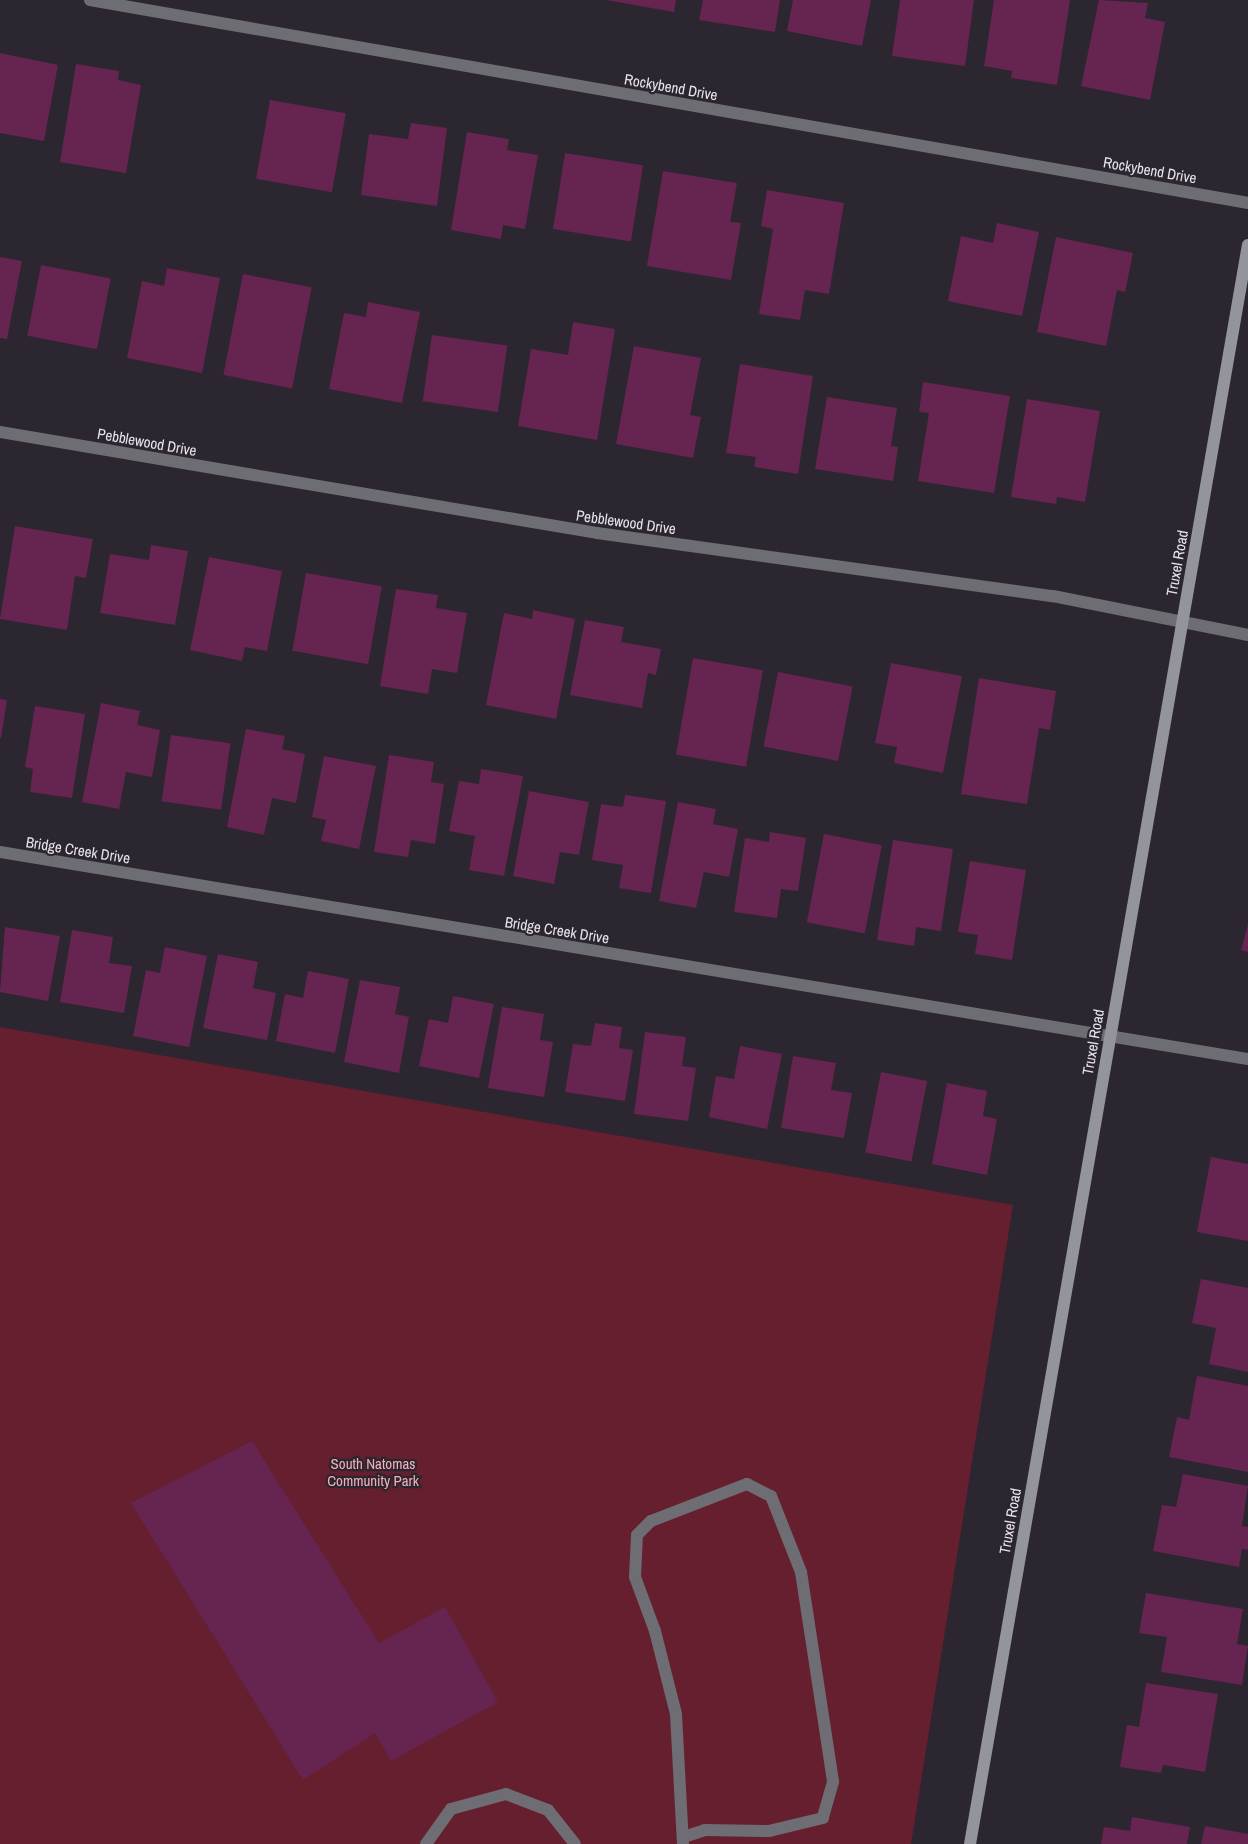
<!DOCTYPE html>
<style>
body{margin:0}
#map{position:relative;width:1248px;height:1844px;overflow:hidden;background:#2c2630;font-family:"Archivo Narrow",sans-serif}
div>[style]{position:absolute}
.green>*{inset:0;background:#661f2e}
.building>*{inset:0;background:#662450;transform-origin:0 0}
.service>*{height:12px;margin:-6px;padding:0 6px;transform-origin:6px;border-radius:6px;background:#6d6d73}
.minor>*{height:12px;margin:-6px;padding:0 6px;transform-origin:6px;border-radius:6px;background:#6d6d73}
.secondary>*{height:12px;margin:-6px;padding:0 6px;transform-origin:6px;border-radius:6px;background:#94949d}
span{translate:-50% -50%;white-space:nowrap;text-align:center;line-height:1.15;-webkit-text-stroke:4.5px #2c2630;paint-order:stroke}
.street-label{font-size:15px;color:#e8e4eb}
.park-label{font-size:15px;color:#f6afb8}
</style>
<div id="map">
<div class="green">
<div style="clip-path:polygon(0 1027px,1013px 1205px,911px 1844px,0 1844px)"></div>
</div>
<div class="building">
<div style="clip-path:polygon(606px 0,676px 0,674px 12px)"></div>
<div style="clip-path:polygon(703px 0,780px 0,775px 32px,699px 20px)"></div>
<div style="clip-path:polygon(793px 0,871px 0,862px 46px,787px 31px)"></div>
<div style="clip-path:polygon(900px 0,974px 0,965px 66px,892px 56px)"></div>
<div style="clip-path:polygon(994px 0,1070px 0,1057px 85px,1011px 78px,1012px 71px,984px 66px)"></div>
<div style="clip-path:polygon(1099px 0,1148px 3px,1145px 18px,1165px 22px,1150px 100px,1081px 86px)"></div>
<div style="clip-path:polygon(0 53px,58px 65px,44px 141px,0 133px)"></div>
<div style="clip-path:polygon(76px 64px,119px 71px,118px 80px,141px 85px,126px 173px,60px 162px)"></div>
<div style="left:270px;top:100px;width:77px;height:80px;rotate:10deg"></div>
<div style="clip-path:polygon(411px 123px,447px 128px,437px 206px,361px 195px,369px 134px,408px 139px)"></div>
<div style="clip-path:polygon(467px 132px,509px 139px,507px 150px,538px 155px,525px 229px,503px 225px,501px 239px,451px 230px)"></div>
<div style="left:565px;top:153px;width:79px;height:77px;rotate:9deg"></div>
<div style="clip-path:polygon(663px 171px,737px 183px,730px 222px,741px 223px,731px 280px,647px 266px)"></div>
<div style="clip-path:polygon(767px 190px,844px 203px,829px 294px,805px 290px,800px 320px,759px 314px,773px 229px,761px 226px)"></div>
<div style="clip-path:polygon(997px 223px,1039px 232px,1022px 316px,948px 301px,961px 236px,993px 243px)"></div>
<div style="clip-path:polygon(1056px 237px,1133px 253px,1125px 292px,1117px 290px,1106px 346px,1037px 332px)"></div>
<div style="clip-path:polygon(0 257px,22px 261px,7px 339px,0 338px)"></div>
<div style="left:41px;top:265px;width:71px;height:72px;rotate:11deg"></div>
<div style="clip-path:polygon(167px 268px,220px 278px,202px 373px,127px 358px,142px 281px,164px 286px)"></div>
<div style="left:243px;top:274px;width:70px;height:103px;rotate:11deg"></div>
<div style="clip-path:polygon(368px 302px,420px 312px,402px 403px,329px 389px,344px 313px,366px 317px)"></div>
<div style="clip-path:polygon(573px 322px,615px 329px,597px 440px,518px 426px,531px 349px,568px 355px)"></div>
<div style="left:432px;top:335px;width:76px;height:67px;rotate:8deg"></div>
<div style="clip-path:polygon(634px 346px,701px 358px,690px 415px,701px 417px,693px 458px,616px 444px)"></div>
<div style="clip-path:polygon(740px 364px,813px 376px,798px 474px,754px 467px,756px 457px,726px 453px)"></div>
<div style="clip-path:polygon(923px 382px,1010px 396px,994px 493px,918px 481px,929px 413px,919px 412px)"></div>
<div style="clip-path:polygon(827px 397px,897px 408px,891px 446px,898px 447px,893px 481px,815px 469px)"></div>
<div style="clip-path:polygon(1027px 399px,1100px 411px,1085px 502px,1057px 497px,1056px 504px,1011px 497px)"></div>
<div style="clip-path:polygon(15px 526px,93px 539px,86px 578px,75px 576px,67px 630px,0 619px)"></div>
<div style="clip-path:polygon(151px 545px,188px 551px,175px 625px,100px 613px,110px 554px,149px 560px)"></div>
<div style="clip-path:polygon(209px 557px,282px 571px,267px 651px,245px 647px,242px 661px,190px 650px)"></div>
<div style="left:306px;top:573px;width:77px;height:79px;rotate:10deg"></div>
<div style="clip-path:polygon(396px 589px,438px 595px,436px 608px,467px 613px,457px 673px,432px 669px,428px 694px,380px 686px)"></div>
<div style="clip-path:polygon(533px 610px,575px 619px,556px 719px,486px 705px,504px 613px,532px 619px)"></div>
<div style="clip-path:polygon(585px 620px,624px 627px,621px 642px,661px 649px,656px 675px,648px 673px,642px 708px,570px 695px)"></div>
<div style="left:693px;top:658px;width:71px;height:98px;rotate:10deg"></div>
<div style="clip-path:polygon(891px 663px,962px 676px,943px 773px,894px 763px,897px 747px,875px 743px)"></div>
<div style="left:778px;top:672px;width:76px;height:76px;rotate:11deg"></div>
<div style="clip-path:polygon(979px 678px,1056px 691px,1050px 730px,1039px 728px,1027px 804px,961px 794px)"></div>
<div style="clip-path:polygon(0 699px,7px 700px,1px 738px,0 738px)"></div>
<div style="clip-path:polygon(101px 703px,140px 711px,137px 725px,160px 730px,152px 777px,126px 772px,119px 809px,82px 802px)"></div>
<div style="clip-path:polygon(35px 706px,85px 714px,72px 798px,30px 792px,33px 769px,25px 767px)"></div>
<div style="clip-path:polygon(246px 729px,285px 736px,282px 749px,305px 754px,296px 803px,272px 798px,264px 835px,227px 827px)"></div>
<div style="left:171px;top:735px;width:60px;height:67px;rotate:8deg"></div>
<div style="clip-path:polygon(389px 755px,434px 762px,431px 782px,444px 784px,435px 844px,411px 840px,408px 857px,374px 852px)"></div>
<div style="clip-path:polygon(324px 756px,376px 766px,359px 849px,321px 841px,326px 820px,312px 817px)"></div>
<div style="clip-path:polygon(481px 769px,523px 776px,504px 876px,469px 870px,475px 836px,449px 831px,459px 781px,479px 784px)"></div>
<div style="clip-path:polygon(529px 791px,589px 802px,579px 855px,560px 852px,554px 884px,513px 876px)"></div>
<div style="clip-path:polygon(625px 795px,666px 801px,651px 893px,619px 888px,623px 865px,592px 860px,601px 804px,623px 807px)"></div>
<div style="clip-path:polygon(678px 802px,716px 809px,713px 824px,738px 829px,729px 877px,704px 872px,696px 908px,659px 901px)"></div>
<div style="clip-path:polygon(770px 832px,806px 838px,798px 891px,781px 889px,777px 918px,734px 912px,745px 838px,769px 842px)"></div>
<div style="left:824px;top:834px;width:59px;height:90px;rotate:11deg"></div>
<div style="clip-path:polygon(893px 840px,953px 849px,941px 931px,916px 927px,914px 946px,877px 940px)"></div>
<div style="clip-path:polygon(970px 861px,1026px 870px,1012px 960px,975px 954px,978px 935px,958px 932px)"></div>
<div style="clip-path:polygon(1248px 924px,1248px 952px,1241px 950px)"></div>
<div style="clip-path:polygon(5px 927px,60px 936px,48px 1001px,0 992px)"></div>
<div style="clip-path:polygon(72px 930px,113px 937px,109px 963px,132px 966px,124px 1013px,60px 1002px)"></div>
<div style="clip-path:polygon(165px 947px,207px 956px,189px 1047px,133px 1036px,146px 970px,160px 973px)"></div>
<div style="clip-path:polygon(218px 954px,258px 962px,253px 988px,276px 993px,267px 1040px,203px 1028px)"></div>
<div style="clip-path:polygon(308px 971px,349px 979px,335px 1053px,276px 1041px,285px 994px,303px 998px)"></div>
<div style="clip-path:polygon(360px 980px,400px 987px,395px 1014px,409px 1017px,399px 1073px,344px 1062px)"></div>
<div style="clip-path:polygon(453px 996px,494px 1004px,479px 1078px,419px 1066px,429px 1019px,448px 1023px)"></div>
<div style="clip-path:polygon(502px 1007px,544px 1014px,540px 1040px,553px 1042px,544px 1097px,488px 1088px)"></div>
<div style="clip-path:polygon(595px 1023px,622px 1027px,619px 1048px,633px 1050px,625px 1101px,565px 1092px,573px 1044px,591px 1046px)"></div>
<div style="clip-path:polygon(645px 1032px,686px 1037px,682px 1066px,696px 1068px,688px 1121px,634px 1114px)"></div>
<div style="clip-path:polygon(740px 1046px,782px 1054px,767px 1129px,709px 1117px,716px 1076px,734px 1079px)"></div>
<div style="clip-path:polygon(793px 1056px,836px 1063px,831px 1090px,852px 1093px,844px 1138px,781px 1128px)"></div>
<div style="left:881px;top:1072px;width:47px;height:82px;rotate:11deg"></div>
<div style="clip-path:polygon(947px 1083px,987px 1091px,983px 1116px,997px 1119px,987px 1175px,932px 1164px)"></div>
<div style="clip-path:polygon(1211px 1157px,1248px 1164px,1248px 1241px,1197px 1232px)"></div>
<div style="clip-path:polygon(1201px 1279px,1248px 1288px,1248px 1372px,1209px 1364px,1216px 1328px,1192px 1323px)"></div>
<div style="clip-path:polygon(1197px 1376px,1248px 1386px,1248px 1472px,1169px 1457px,1177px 1417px,1189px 1420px)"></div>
<div style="clip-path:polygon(252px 1441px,379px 1643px,445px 1607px,498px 1702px,391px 1761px,375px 1733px,303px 1780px,131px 1503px)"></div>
<div style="clip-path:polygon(1183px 1474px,1248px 1486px,1242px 1526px,1248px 1527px,1248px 1550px,1242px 1549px,1239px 1567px,1153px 1551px,1162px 1505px,1176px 1507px)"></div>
<div style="clip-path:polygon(1146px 1593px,1243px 1609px,1237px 1644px,1248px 1646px,1242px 1685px,1161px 1672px,1167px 1637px,1139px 1633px)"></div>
<div style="clip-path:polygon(1146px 1683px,1218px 1694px,1205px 1772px,1163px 1765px,1161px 1773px,1120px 1767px,1127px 1725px,1139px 1727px)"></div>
<div style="clip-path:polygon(1132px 1817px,1190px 1827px,1187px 1844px,1101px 1844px,1104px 1827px,1130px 1831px)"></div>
<div style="clip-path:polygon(1205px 1826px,1248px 1834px,1248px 1844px,1201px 1844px)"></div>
</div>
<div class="service">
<div style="left:426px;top:1844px;width:43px;rotate:-54.5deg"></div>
<div style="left:451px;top:1809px;width:57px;rotate:-15.3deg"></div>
<div style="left:506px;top:1794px;width:45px;rotate:20.9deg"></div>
<div style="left:548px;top:1810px;width:43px;rotate:51.5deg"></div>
<div style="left:683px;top:1844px;width:130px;rotate:-93.1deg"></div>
<div style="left:676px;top:1714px;width:86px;rotate:-104.2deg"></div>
<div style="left:655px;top:1631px;width:58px;rotate:-110.3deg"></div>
<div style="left:635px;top:1577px;width:42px;rotate:-87.3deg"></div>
<div style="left:637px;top:1535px;width:20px;rotate:-45deg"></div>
<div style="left:651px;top:1521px;width:103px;rotate:-21.1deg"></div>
<div style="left:747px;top:1484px;width:27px;rotate:27deg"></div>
<div style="left:771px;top:1496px;width:82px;rotate:68.5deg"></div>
<div style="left:801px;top:1572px;width:212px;rotate:81.3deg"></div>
<div style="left:833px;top:1782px;width:37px;rotate:106deg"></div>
<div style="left:823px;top:1818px;width:56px;rotate:166.5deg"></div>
<div style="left:769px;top:1831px;width:64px;rotate:-179.1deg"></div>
<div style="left:705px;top:1830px;width:20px;rotate:162deg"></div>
</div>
<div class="minor">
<div style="left:90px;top:0;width:1176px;rotate:9.94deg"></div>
<div style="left:0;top:432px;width:605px;rotate:9.6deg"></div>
<div style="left:597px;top:533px;width:460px;rotate:7.9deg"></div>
<div style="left:1053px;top:596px;width:199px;rotate:11.3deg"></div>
<div style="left:0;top:852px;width:1265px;rotate:9.42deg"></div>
</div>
<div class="secondary">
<div style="left:970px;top:1844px;width:1623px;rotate:-80.14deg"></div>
</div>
<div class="street-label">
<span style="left:671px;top:87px;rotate:10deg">Rockybend Drive</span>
<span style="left:1150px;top:170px;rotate:10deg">Rockybend Drive</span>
<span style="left:147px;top:442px;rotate:10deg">Pebblewood Drive</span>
<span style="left:626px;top:522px;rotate:8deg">Pebblewood Drive</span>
<span style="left:1177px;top:563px;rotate:-80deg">Truxel Road</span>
<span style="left:78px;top:850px;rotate:9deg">Bridge Creek Drive</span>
<span style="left:557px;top:930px;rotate:9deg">Bridge Creek Drive</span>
<span style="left:1093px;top:1042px;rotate:-80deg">Truxel Road</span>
<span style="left:1010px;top:1521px;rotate:-80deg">Truxel Road</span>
</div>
<div class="park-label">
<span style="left:373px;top:1472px">South Natomas<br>Community Park</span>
</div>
</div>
